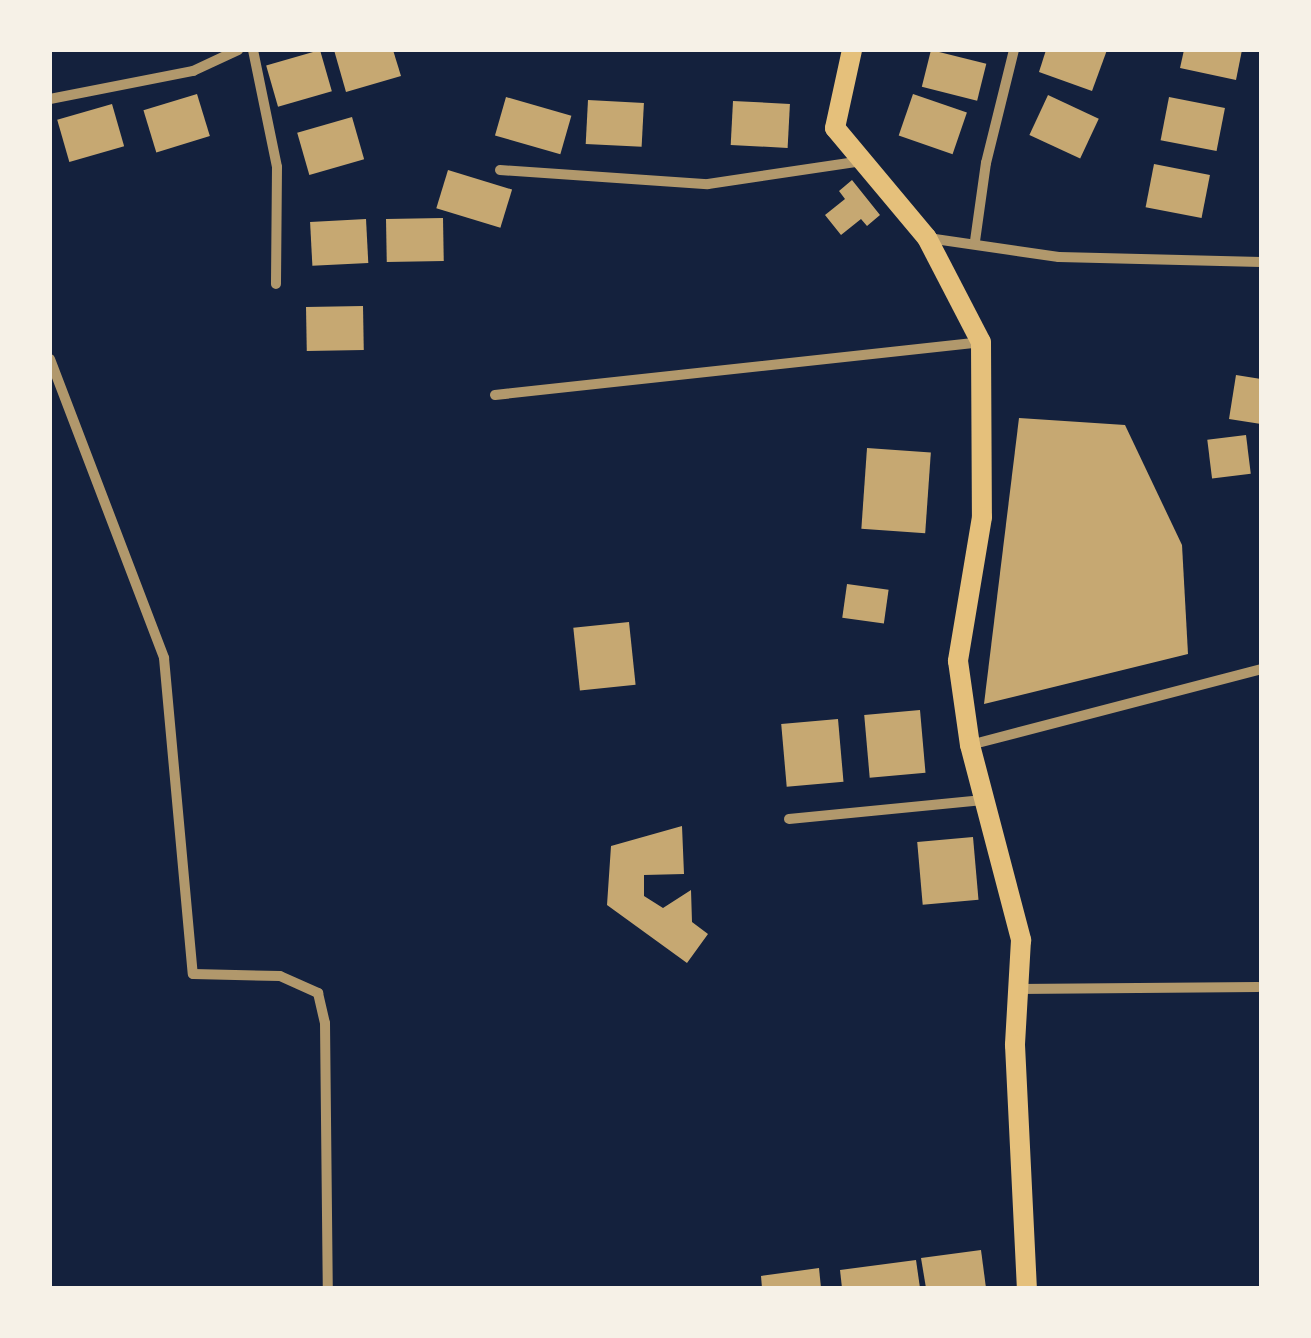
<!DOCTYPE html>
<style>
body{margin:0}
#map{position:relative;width:1311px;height:1338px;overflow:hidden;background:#14213d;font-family:Barlow,sans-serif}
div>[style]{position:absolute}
.building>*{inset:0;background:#c6a872;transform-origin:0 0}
.minor>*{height:10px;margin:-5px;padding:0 5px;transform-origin:5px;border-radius:5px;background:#b1986c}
.secondary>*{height:20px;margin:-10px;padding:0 10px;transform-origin:10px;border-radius:10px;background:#e5c07b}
span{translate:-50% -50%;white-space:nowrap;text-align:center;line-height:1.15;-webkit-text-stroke:10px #f6f1e7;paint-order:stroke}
.frame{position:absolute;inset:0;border:52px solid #f6f1e7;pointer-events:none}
</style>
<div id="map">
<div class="building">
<div style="left:320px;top:50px;width:43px;height:56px;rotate:74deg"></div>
<div style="clip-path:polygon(334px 50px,393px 50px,401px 76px,346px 92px)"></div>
<div style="left:931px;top:50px;width:57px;height:38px;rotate:14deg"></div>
<div style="clip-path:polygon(1046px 50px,1107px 50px,1092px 91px,1039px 72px)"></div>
<div style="clip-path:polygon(1184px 50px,1242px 50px,1236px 80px,1180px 68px)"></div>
<div style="left:197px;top:94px;width:44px;height:56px;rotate:73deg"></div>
<div style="left:913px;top:94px;width:57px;height:44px;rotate:19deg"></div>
<div style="left:1048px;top:95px;width:56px;height:44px;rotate:25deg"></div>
<div style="left:506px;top:97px;width:68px;height:40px;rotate:16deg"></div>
<div style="left:1169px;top:97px;width:57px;height:44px;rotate:11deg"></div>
<div style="left:588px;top:100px;width:56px;height:44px;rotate:3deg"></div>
<div style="left:733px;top:101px;width:57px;height:44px;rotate:3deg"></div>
<div style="left:112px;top:104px;width:44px;height:57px;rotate:74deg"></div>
<div style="left:352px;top:117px;width:44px;height:57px;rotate:74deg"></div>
<div style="left:1154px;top:164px;width:57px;height:44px;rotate:11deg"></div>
<div style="left:448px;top:170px;width:67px;height:40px;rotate:17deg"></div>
<div style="clip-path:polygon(852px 180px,880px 215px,867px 226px,861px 219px,841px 235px,825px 215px,845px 199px,839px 191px)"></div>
<div style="left:443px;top:218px;width:43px;height:57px;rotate:89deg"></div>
<div style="left:366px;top:219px;width:44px;height:56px;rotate:87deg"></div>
<div style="left:363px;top:306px;width:44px;height:57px;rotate:89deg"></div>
<div style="clip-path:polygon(1236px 375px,1261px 379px,1261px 424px,1229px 419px)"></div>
<div style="clip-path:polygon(1019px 418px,1125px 425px,1182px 545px,1188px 654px,984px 704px)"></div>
<div style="left:1246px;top:435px;width:39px;height:39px;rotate:83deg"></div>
<div style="left:867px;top:448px;width:64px;height:81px;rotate:4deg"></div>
<div style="left:847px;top:584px;width:42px;height:34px;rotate:8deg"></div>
<div style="left:629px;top:622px;width:63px;height:56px;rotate:84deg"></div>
<div style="left:920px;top:710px;width:63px;height:56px;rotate:85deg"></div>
<div style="left:838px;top:719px;width:63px;height:57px;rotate:85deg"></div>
<div style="clip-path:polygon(682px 826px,684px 874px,644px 875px,644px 896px,663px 908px,691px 890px,692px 922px,708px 934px,687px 963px,607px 905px,611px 846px)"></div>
<div style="left:973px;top:837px;width:63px;height:56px;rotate:85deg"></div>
<div style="clip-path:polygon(981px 1250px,986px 1288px,926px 1288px,921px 1258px)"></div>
<div style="clip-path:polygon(916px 1260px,920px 1288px,842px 1288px,840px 1270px)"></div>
<div style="clip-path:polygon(819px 1268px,821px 1288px,762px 1288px,761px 1276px)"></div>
</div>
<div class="minor">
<div style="left:253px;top:50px;width:119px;rotate:78.4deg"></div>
<div style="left:277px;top:167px;width:117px;rotate:90.5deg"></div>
<div style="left:50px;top:99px;width:146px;rotate:-11.1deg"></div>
<div style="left:193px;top:71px;width:50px;rotate:-25deg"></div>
<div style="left:500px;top:170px;width:208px;rotate:3.9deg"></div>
<div style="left:708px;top:184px;width:156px;rotate:-8.5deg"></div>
<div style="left:928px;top:238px;width:132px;rotate:8.3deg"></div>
<div style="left:1059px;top:257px;width:202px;rotate:1.4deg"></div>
<div style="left:975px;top:241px;width:79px;rotate:-82deg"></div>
<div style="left:986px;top:163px;width:116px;rotate:-76.1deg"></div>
<div style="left:50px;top:359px;width:320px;rotate:69.1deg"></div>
<div style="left:164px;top:658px;width:317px;rotate:84.8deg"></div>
<div style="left:193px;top:974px;width:87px;rotate:1.3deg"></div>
<div style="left:280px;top:976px;width:42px;rotate:24.1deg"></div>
<div style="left:318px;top:993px;width:31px;rotate:77deg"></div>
<div style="left:325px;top:1023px;width:265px;rotate:89.4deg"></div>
<div style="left:495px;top:395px;width:488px;rotate:-6.2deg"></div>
<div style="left:970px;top:745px;width:301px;rotate:-14.6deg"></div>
<div style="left:789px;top:819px;width:195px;rotate:-5.6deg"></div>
<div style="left:1018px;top:989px;width:240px;rotate:-0.5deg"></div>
</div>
<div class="secondary">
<div style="left:852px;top:50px;width:80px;rotate:102.3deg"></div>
<div style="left:835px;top:128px;width:143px;rotate:50.1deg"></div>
<div style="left:927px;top:238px;width:117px;rotate:62.6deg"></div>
<div style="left:981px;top:342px;width:175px;rotate:89.7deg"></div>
<div style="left:982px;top:517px;width:146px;rotate:99.5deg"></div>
<div style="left:958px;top:661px;width:85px;rotate:81.9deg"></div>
<div style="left:970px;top:745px;width:202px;rotate:75.3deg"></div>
<div style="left:1021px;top:940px;width:105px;rotate:93.3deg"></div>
<div style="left:1015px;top:1045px;width:243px;rotate:87.2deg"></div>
</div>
<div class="frame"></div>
</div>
